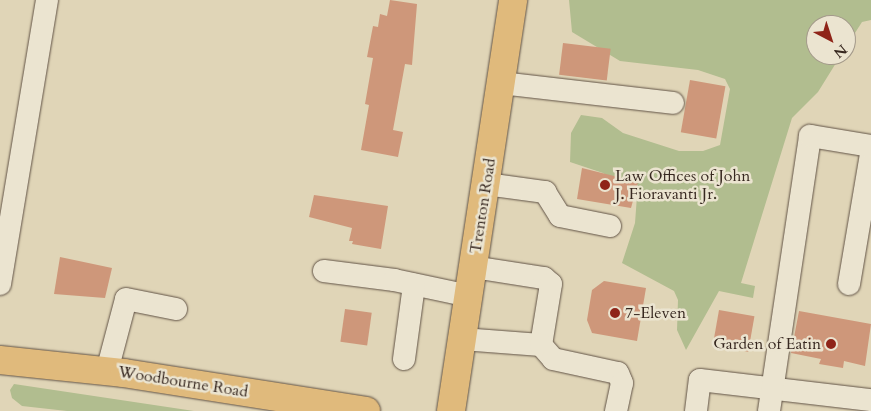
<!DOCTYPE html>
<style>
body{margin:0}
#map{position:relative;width:871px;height:411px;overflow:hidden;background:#e0d5b7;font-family:Cardo,serif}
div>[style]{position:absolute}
.green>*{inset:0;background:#b1bd8f}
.building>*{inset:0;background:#ce977a;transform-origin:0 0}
.roads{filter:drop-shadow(0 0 1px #615346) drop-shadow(0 0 1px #615346)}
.minor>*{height:22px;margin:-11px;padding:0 11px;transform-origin:11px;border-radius:11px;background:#ebe4d0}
.major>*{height:28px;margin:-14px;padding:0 14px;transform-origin:14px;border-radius:14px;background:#e0ba7c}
.dots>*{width:14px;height:14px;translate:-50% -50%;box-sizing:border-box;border:2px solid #ebe4d0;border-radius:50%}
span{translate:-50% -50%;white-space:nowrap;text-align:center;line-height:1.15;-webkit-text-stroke:5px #ebe4d0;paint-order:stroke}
.poi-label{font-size:16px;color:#372820}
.left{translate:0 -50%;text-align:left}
.right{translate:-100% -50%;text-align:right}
.street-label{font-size:16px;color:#372820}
.north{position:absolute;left:806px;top:15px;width:50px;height:50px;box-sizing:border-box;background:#ebe4d0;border:1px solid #a3998a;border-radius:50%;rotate:140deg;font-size:14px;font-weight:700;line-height:20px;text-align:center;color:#372820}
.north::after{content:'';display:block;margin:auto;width:18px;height:22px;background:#8f2418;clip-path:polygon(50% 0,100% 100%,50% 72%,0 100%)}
</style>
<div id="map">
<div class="green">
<div style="clip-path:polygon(569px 0,871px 0,871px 20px,862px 22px,846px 47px,846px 25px,816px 25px,816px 55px,841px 55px,818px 92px,792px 118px,741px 283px,755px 286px,753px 298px,719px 291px,686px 350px,677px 330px,678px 300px,674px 291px,622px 263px,635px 223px,637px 196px,603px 173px,570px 162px,571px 133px,581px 115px,602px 118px,623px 133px,679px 151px,703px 151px,720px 145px,730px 89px,725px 79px,698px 70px,620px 61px,572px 32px)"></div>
<div style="clip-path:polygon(14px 384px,194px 411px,67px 411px,22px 406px,12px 398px,10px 390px)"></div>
</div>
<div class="building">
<div style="clip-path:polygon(390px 0,417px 4px,412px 65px,405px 64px,393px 130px,403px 132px,398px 157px,361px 150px,369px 105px,365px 104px,373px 58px,367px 57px,373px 26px,378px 27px,380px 14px,387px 16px)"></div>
<div style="left:563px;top:43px;width:48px;height:32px;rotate:7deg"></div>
<div style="left:690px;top:80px;width:36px;height:53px;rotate:10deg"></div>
<div style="clip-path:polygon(582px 168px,638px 182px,631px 208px,577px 199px)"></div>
<div style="clip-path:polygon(314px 195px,388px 206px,381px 249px,352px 244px,353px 241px,349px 241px,352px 228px,309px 217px)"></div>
<div style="clip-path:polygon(60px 257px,112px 268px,105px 298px,54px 294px)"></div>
<div style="clip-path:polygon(604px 281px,646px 288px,637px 341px,592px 333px,587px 320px,592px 290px)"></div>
<div style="left:345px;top:309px;width:27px;height:33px;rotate:8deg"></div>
<div style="left:719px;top:310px;width:36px;height:36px;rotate:10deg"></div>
<div style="clip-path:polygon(799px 311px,871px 324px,865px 366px,844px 361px,843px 368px,819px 364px,821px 359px,791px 353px)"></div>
</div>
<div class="roads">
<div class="minor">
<div style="left:501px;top:83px;width:173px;rotate:6.6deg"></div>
<div style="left:486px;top:184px;width:60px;rotate:7.7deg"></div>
<div style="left:545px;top:192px;width:28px;rotate:58deg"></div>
<div style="left:560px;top:216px;width:51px;rotate:11.3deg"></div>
<div style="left:473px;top:267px;width:72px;rotate:8.8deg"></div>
<div style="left:544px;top:278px;width:9px;rotate:41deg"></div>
<div style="left:551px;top:284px;width:62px;rotate:99.3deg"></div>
<div style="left:324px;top:271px;width:71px;rotate:7.3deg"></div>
<div style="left:394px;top:280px;width:77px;rotate:12deg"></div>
<div style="left:0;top:284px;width:288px;rotate:-80.6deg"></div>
<div style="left:849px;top:284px;width:132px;rotate:-80.4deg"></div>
<div style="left:462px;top:339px;width:79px;rotate:4.3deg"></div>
<div style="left:541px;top:345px;width:18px;rotate:49deg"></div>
<div style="left:553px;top:359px;width:66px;rotate:12.2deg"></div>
<div style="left:618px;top:373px;width:11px;rotate:68deg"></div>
<div style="left:622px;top:383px;width:29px;rotate:102deg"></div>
<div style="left:404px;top:359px;width:75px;rotate:-82.3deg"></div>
<div style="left:107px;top:371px;width:74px;rotate:-75.2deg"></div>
<div style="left:126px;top:299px;width:51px;rotate:11.3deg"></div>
<div style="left:696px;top:411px;width:31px;rotate:-83deg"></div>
<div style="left:700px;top:380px;width:172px;rotate:6.7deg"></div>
<div style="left:769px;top:411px;width:278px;rotate:-81.5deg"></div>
<div style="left:810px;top:136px;width:62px;rotate:9.3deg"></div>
</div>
<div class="major">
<div style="left:0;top:360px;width:125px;rotate:6deg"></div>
<div style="left:124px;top:373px;width:245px;rotate:8.9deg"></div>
<div style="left:451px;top:411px;width:416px;rotate:-81.4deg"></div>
</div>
</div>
<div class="dots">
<div style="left:605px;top:185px;background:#8f2418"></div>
<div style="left:615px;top:313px;background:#8f2418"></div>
<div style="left:831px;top:344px;background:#8f2418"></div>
</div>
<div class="poi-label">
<span class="left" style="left:615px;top:185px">Law Offices of John<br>J. Fioravanti Jr.</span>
<span class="left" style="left:625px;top:313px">7-Eleven</span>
<span class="right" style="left:821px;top:344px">Garden of Eatin</span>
</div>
<div class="street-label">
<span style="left:483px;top:206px;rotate:-81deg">Trenton Road</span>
<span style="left:183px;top:382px;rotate:9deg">Woodbourne Road</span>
</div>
<div class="north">N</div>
</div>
